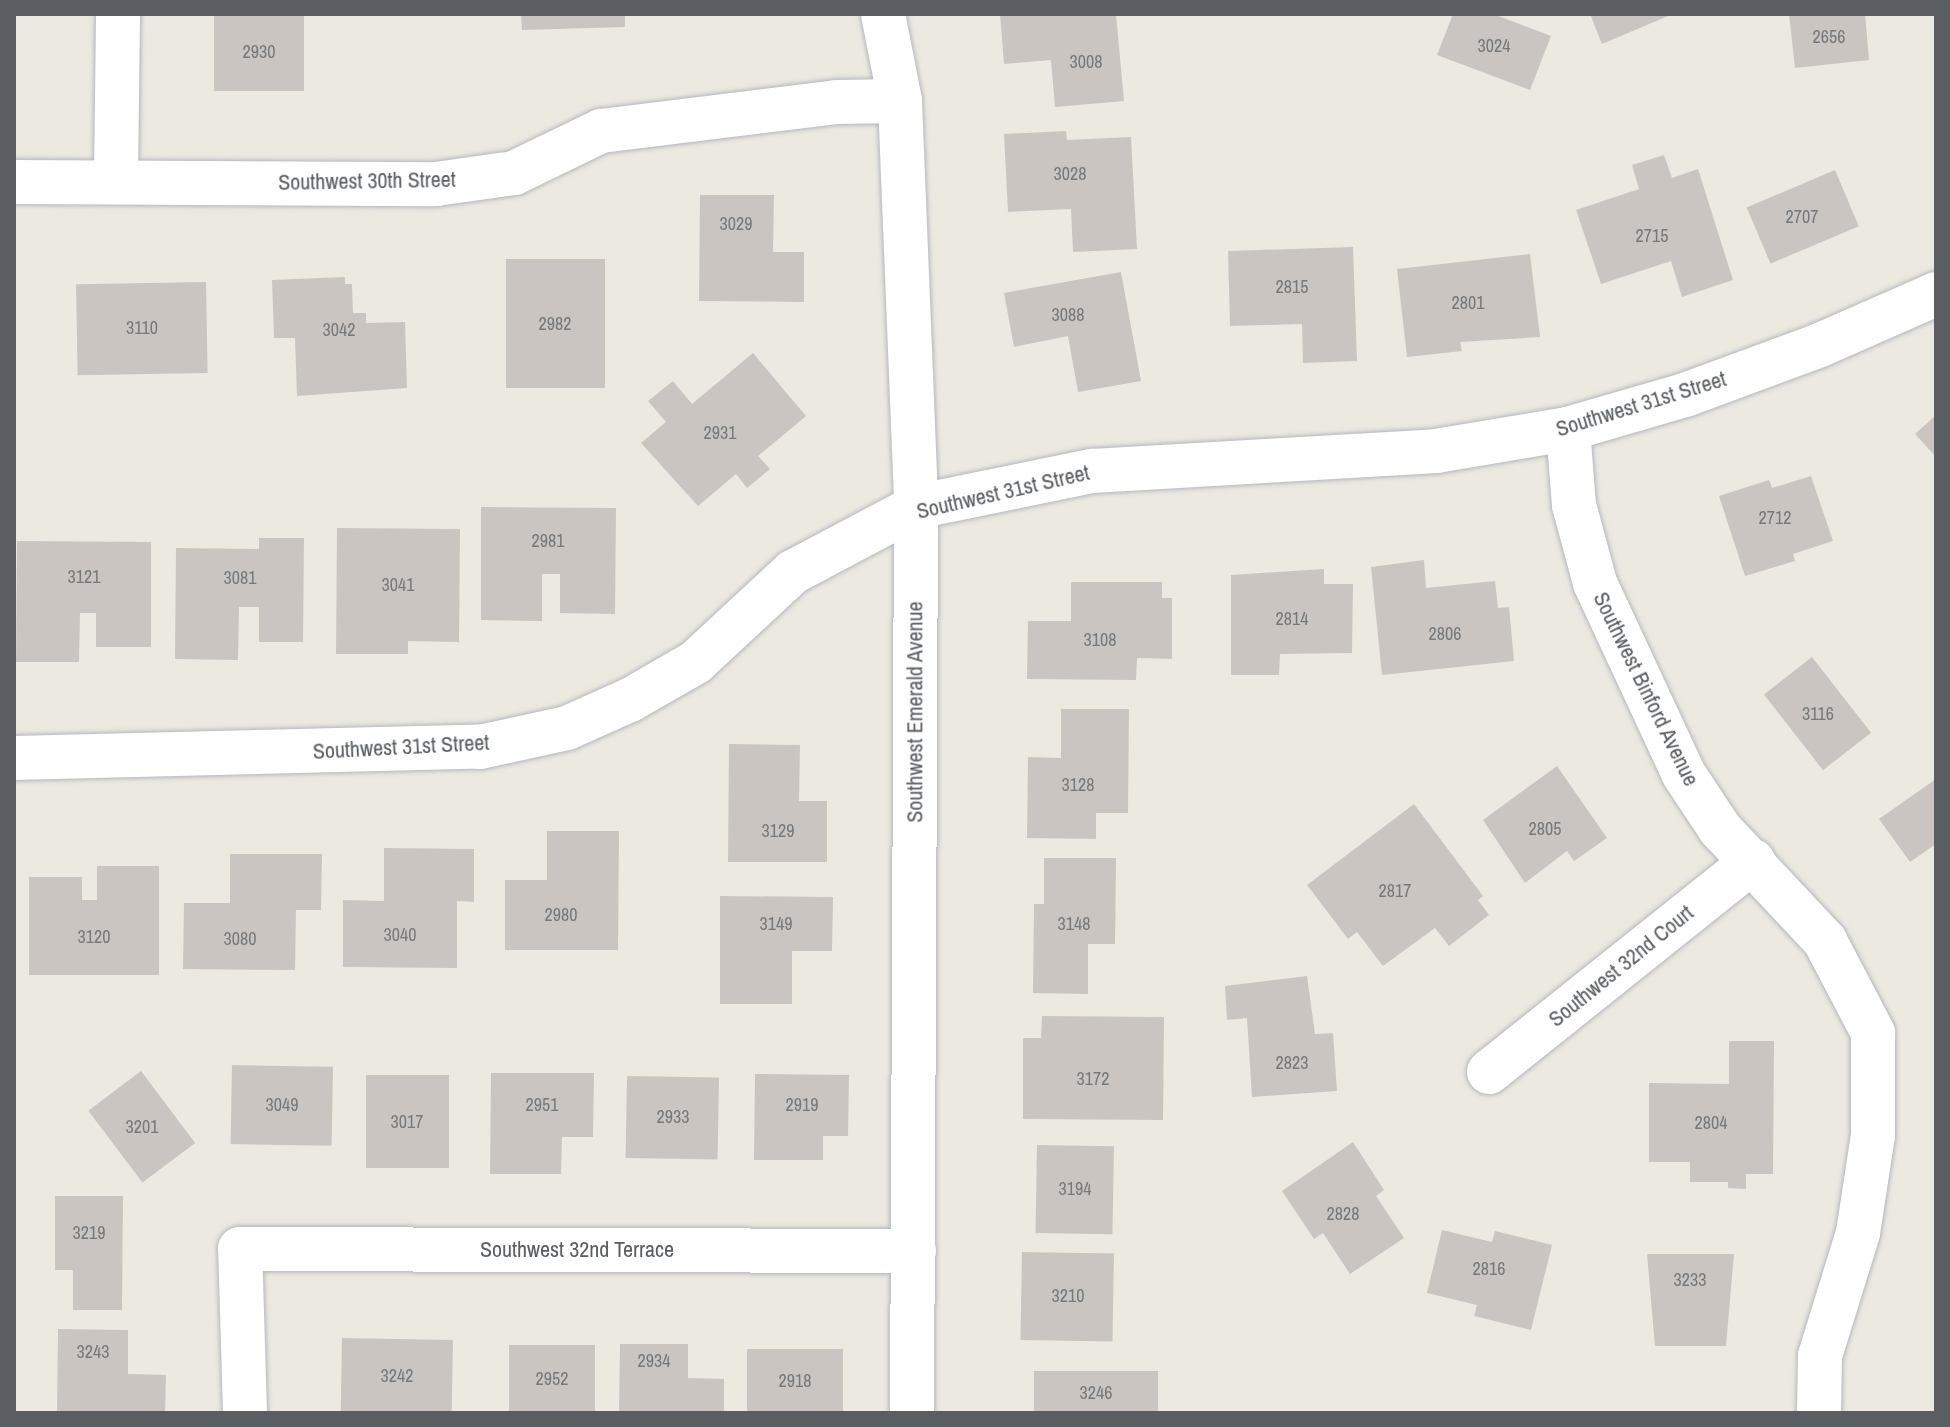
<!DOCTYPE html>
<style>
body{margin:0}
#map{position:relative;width:1950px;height:1427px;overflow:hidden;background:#ece9e1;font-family:"Archivo Narrow",sans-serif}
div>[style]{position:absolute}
.building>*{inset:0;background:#cac5c1;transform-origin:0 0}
.roads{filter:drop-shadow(0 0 2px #b4b8bc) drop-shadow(0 0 2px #b4b8bc)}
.minor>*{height:44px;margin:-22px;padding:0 22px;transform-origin:22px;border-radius:22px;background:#fff}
span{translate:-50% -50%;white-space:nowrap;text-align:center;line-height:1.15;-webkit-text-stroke:7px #fff;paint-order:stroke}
.number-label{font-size:18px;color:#76787a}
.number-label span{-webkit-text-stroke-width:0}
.street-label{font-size:22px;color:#5a5e62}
.frame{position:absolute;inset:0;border:16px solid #5a5e62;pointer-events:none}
</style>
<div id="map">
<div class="building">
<div style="left:214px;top:14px;width:90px;height:77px"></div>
<div style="clip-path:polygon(521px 14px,625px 14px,625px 27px,522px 30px)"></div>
<div style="clip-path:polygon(1000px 14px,1116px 14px,1124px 101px,1055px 107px,1051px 60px,1004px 64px)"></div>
<div style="clip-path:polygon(1453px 14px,1493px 14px,1551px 36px,1530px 90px,1437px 55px)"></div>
<div style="clip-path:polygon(1590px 14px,1673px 14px,1602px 44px)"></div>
<div style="clip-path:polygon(1789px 14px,1865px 14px,1869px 60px,1795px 68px)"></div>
<div style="clip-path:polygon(1066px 131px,1067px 140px,1131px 137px,1137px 249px,1073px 252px,1071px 209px,1008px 212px,1004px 134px)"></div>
<div style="clip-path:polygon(1664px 155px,1672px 178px,1698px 169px,1733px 280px,1682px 297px,1671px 261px,1601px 284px,1576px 210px,1639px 189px,1632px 165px)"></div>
<div style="left:1835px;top:170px;width:61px;height:96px;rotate:67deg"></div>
<div style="clip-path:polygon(700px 195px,774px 195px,773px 252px,804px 252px,804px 302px,699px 301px)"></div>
<div style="clip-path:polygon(1353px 247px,1357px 361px,1303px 363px,1302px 324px,1230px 326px,1228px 251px)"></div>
<div style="clip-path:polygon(1530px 254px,1540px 337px,1460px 342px,1462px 351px,1407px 357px,1397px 269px)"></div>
<div style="left:506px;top:259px;width:99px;height:129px"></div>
<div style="clip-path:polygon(1121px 272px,1141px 381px,1078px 392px,1068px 336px,1014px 347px,1004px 293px)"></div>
<div style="clip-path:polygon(345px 277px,345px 284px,352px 284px,353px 313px,366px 313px,366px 323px,405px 322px,407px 388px,297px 396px,295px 338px,274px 338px,272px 280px)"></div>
<div style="left:206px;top:282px;width:91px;height:130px;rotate:89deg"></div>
<div style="clip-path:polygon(753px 353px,806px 416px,758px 456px,770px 469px,747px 488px,736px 474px,698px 506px,641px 443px,666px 422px,648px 401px,673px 381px,692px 404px)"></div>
<div style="clip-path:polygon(1936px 415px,1936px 457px,1915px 434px)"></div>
<div style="clip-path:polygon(1811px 476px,1833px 541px,1793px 554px,1795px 561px,1745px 576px,1719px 496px,1769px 480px,1772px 488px)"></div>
<div style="clip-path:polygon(481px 507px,616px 508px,615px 614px,560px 613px,560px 574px,542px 574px,542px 621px,481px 620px)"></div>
<div style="clip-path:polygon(337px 528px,460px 529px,459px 642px,408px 641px,408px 654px,336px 654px)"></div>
<div style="clip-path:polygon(259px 538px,304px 538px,303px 642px,259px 642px,259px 607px,239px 607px,238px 660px,175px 659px,176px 548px,259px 549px)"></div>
<div style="clip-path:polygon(17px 541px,151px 542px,151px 647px,96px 647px,96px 613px,80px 613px,79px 662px,16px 662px)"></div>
<div style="clip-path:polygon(1424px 560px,1426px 588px,1495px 581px,1498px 608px,1509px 607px,1514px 661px,1382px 675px,1371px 567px)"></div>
<div style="clip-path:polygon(1324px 569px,1324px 584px,1353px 584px,1352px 653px,1280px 654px,1279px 675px,1231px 675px,1231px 575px)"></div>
<div style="clip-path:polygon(1071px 582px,1162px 582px,1162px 598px,1172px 598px,1172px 659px,1137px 658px,1136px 680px,1027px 679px,1028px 621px,1071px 621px)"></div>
<div style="left:1812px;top:657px;width:96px;height:61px;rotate:52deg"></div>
<div style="clip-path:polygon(1061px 709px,1129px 709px,1128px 813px,1096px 813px,1096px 839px,1027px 838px,1028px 757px,1061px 758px)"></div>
<div style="clip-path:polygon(729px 744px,800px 745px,799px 801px,827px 801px,827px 862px,728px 862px)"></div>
<div style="clip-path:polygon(1557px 766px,1607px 838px,1574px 861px,1567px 851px,1525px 883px,1483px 820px)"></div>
<div style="clip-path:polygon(1936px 779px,1936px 844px,1910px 862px,1879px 819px)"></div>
<div style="clip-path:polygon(1414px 804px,1483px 896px,1478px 900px,1489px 915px,1449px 946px,1435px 928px,1383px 966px,1357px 932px,1348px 939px,1307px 885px)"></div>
<div style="clip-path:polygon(547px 831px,619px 831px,618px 950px,505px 950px,505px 880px,547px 880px)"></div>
<div style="clip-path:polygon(384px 848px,474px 849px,474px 902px,457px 901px,457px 968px,343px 967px,343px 900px,384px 901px)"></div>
<div style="clip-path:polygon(230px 854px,322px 854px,321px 910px,296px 910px,295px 970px,183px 969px,184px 903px,230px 903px)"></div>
<div style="clip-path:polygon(1044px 858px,1116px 858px,1115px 944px,1088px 944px,1088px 994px,1033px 993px,1034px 904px,1044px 904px)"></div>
<div style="clip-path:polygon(97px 866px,159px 866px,159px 975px,29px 975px,29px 877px,82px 877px,82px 900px,97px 900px)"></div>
<div style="clip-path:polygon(720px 896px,833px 897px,832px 951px,792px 951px,792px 1004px,720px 1004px)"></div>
<div style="clip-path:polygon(1307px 976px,1315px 1034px,1333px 1033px,1337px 1091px,1252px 1097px,1247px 1018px,1227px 1020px,1225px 986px)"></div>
<div style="clip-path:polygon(1042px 1016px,1164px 1017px,1163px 1120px,1023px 1119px,1023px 1038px,1041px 1038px)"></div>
<div style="clip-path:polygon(1729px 1041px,1774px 1041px,1773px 1174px,1746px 1174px,1746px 1189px,1728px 1188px,1728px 1182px,1690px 1182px,1690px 1162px,1649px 1162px,1649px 1083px,1729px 1084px)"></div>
<div style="left:232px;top:1065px;width:101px;height:79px;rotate:1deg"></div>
<div style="left:141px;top:1071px;width:90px;height:66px;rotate:53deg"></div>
<div style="clip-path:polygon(491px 1073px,594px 1073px,593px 1137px,562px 1137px,561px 1174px,490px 1174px)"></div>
<div style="clip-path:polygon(755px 1074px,849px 1075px,848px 1136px,823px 1136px,823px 1160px,754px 1160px)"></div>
<div style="left:366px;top:1075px;width:83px;height:93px"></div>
<div style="left:627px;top:1076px;width:92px;height:82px;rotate:1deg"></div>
<div style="clip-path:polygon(1353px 1142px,1384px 1190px,1376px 1196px,1404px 1238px,1350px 1274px,1323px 1233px,1314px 1239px,1282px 1191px)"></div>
<div style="left:1037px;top:1145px;width:77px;height:88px;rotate:1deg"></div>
<div style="clip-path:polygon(55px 1196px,123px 1196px,122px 1310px,73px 1310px,73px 1270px,55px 1270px)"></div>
<div style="clip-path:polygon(1442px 1230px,1492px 1242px,1495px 1231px,1552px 1245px,1531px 1330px,1474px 1316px,1477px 1305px,1427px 1293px)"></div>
<div style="left:1022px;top:1252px;width:92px;height:88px;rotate:1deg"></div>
<div style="clip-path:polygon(1647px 1254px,1734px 1254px,1726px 1346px,1655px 1346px)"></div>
<div style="clip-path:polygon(58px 1329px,128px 1330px,128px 1374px,166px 1375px,165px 1413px,57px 1413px)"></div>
<div style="left:342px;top:1338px;width:111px;height:75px;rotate:1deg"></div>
<div style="clip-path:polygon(620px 1344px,688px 1344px,688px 1378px,724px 1379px,724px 1413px,619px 1413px)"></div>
<div style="left:509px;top:1345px;width:86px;height:68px"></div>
<div style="left:747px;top:1349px;width:96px;height:64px"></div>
<div style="left:1034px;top:1371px;width:124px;height:42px"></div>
</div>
<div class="roads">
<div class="minor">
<div style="left:883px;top:14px;width:89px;rotate:78.9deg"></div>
<div style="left:900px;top:101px;width:406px;rotate:87.7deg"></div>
<div style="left:916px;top:507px;width:906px;rotate:90.25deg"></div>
<div style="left:116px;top:180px;width:166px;rotate:-89.3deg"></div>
<div style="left:14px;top:182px;width:422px;rotate:0.3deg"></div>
<div style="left:436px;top:184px;width:79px;rotate:-8deg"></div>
<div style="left:514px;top:173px;width:97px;rotate:-25.8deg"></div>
<div style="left:601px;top:131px;width:238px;rotate:-7deg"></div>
<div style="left:837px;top:102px;width:63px;rotate:-0.9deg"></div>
<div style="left:1568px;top:429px;width:76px;rotate:85.5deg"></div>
<div style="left:1574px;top:505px;width:81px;rotate:74.9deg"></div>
<div style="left:1595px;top:583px;width:209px;rotate:65.1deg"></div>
<div style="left:1683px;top:773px;width:67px;rotate:56.5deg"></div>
<div style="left:1720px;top:829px;width:154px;rotate:46.8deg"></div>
<div style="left:1825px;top:941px;width:104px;rotate:62.4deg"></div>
<div style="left:1873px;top:1033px;width:102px;rotate:90deg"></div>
<div style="left:1873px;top:1135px;width:99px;rotate:98.7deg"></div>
<div style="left:1858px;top:1233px;width:129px;rotate:107.2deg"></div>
<div style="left:1820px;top:1356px;width:57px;rotate:91deg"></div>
<div style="left:14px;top:758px;width:466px;rotate:-1.4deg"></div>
<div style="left:480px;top:747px;width:89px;rotate:-12.3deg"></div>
<div style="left:567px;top:728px;width:69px;rotate:-24deg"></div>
<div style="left:630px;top:700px;width:76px;rotate:-29.9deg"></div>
<div style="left:696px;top:662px;width:132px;rotate:-42.9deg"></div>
<div style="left:793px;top:572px;width:139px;rotate:-27.9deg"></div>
<div style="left:916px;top:507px;width:180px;rotate:-11.6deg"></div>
<div style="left:1092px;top:471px;width:345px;rotate:-3.3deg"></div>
<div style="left:1436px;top:451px;width:134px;rotate:-9.5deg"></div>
<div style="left:1568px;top:429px;width:122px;rotate:-16.2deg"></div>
<div style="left:1685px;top:395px;width:144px;rotate:-20.3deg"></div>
<div style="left:1820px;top:345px;width:127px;rotate:-23.7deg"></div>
<div style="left:1489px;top:1072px;width:338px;rotate:-38.6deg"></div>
<div style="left:245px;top:1413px;width:164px;rotate:-91.7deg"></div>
<div style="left:240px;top:1249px;width:674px;rotate:0.17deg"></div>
</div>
</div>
<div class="number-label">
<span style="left:1829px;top:37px">2656</span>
<span style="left:1494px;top:46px">3024</span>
<span style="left:259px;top:52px">2930</span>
<span style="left:1086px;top:62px">3008</span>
<span style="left:1070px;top:174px">3028</span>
<span style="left:1802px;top:217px">2707</span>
<span style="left:736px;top:224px">3029</span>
<span style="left:1652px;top:236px">2715</span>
<span style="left:1292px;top:287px">2815</span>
<span style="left:1468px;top:303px">2801</span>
<span style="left:1068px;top:315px">3088</span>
<span style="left:555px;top:324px">2982</span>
<span style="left:142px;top:328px">3110</span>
<span style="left:339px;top:330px">3042</span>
<span style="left:720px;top:433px">2931</span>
<span style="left:1775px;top:518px">2712</span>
<span style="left:548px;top:541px">2981</span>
<span style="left:84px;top:577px">3121</span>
<span style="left:240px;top:578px">3081</span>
<span style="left:398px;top:585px">3041</span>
<span style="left:1292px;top:619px">2814</span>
<span style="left:1445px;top:634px">2806</span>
<span style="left:1100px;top:640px">3108</span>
<span style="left:1818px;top:714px">3116</span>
<span style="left:1078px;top:785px">3128</span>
<span style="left:1545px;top:829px">2805</span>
<span style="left:778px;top:831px">3129</span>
<span style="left:1395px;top:891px">2817</span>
<span style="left:561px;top:915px">2980</span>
<span style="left:776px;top:924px">3149</span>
<span style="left:1074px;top:924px">3148</span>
<span style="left:400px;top:935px">3040</span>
<span style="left:94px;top:937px">3120</span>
<span style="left:240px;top:939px">3080</span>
<span style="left:1292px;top:1063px">2823</span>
<span style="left:1093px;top:1079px">3172</span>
<span style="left:282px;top:1105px">3049</span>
<span style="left:542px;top:1105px">2951</span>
<span style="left:802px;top:1105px">2919</span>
<span style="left:673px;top:1117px">2933</span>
<span style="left:407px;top:1122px">3017</span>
<span style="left:1711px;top:1123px">2804</span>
<span style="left:142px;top:1127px">3201</span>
<span style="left:1075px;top:1189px">3194</span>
<span style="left:1343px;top:1214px">2828</span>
<span style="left:89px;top:1233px">3219</span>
<span style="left:1489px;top:1269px">2816</span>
<span style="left:1690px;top:1280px">3233</span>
<span style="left:1068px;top:1296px">3210</span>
<span style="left:93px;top:1352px">3243</span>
<span style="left:654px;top:1361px">2934</span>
<span style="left:397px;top:1376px">3242</span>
<span style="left:552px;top:1379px">2952</span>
<span style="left:795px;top:1381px">2918</span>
<span style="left:1096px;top:1393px">3246</span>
</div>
<div class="street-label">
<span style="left:367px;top:181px;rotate:-1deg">Southwest 30th Street</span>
<span style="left:1641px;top:404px;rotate:-17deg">Southwest 31st Street</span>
<span style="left:1003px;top:492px;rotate:-13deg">Southwest 31st Street</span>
<span style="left:1646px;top:689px;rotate:64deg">Southwest Binford Avenue</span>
<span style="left:915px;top:712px;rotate:-90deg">Southwest Emerald Avenue</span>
<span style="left:401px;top:747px;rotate:-3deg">Southwest 31st Street</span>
<span style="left:1621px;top:966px;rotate:-39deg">Southwest 32nd Court</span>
<span style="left:577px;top:1250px">Southwest 32nd Terrace</span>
</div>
<div class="frame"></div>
</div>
